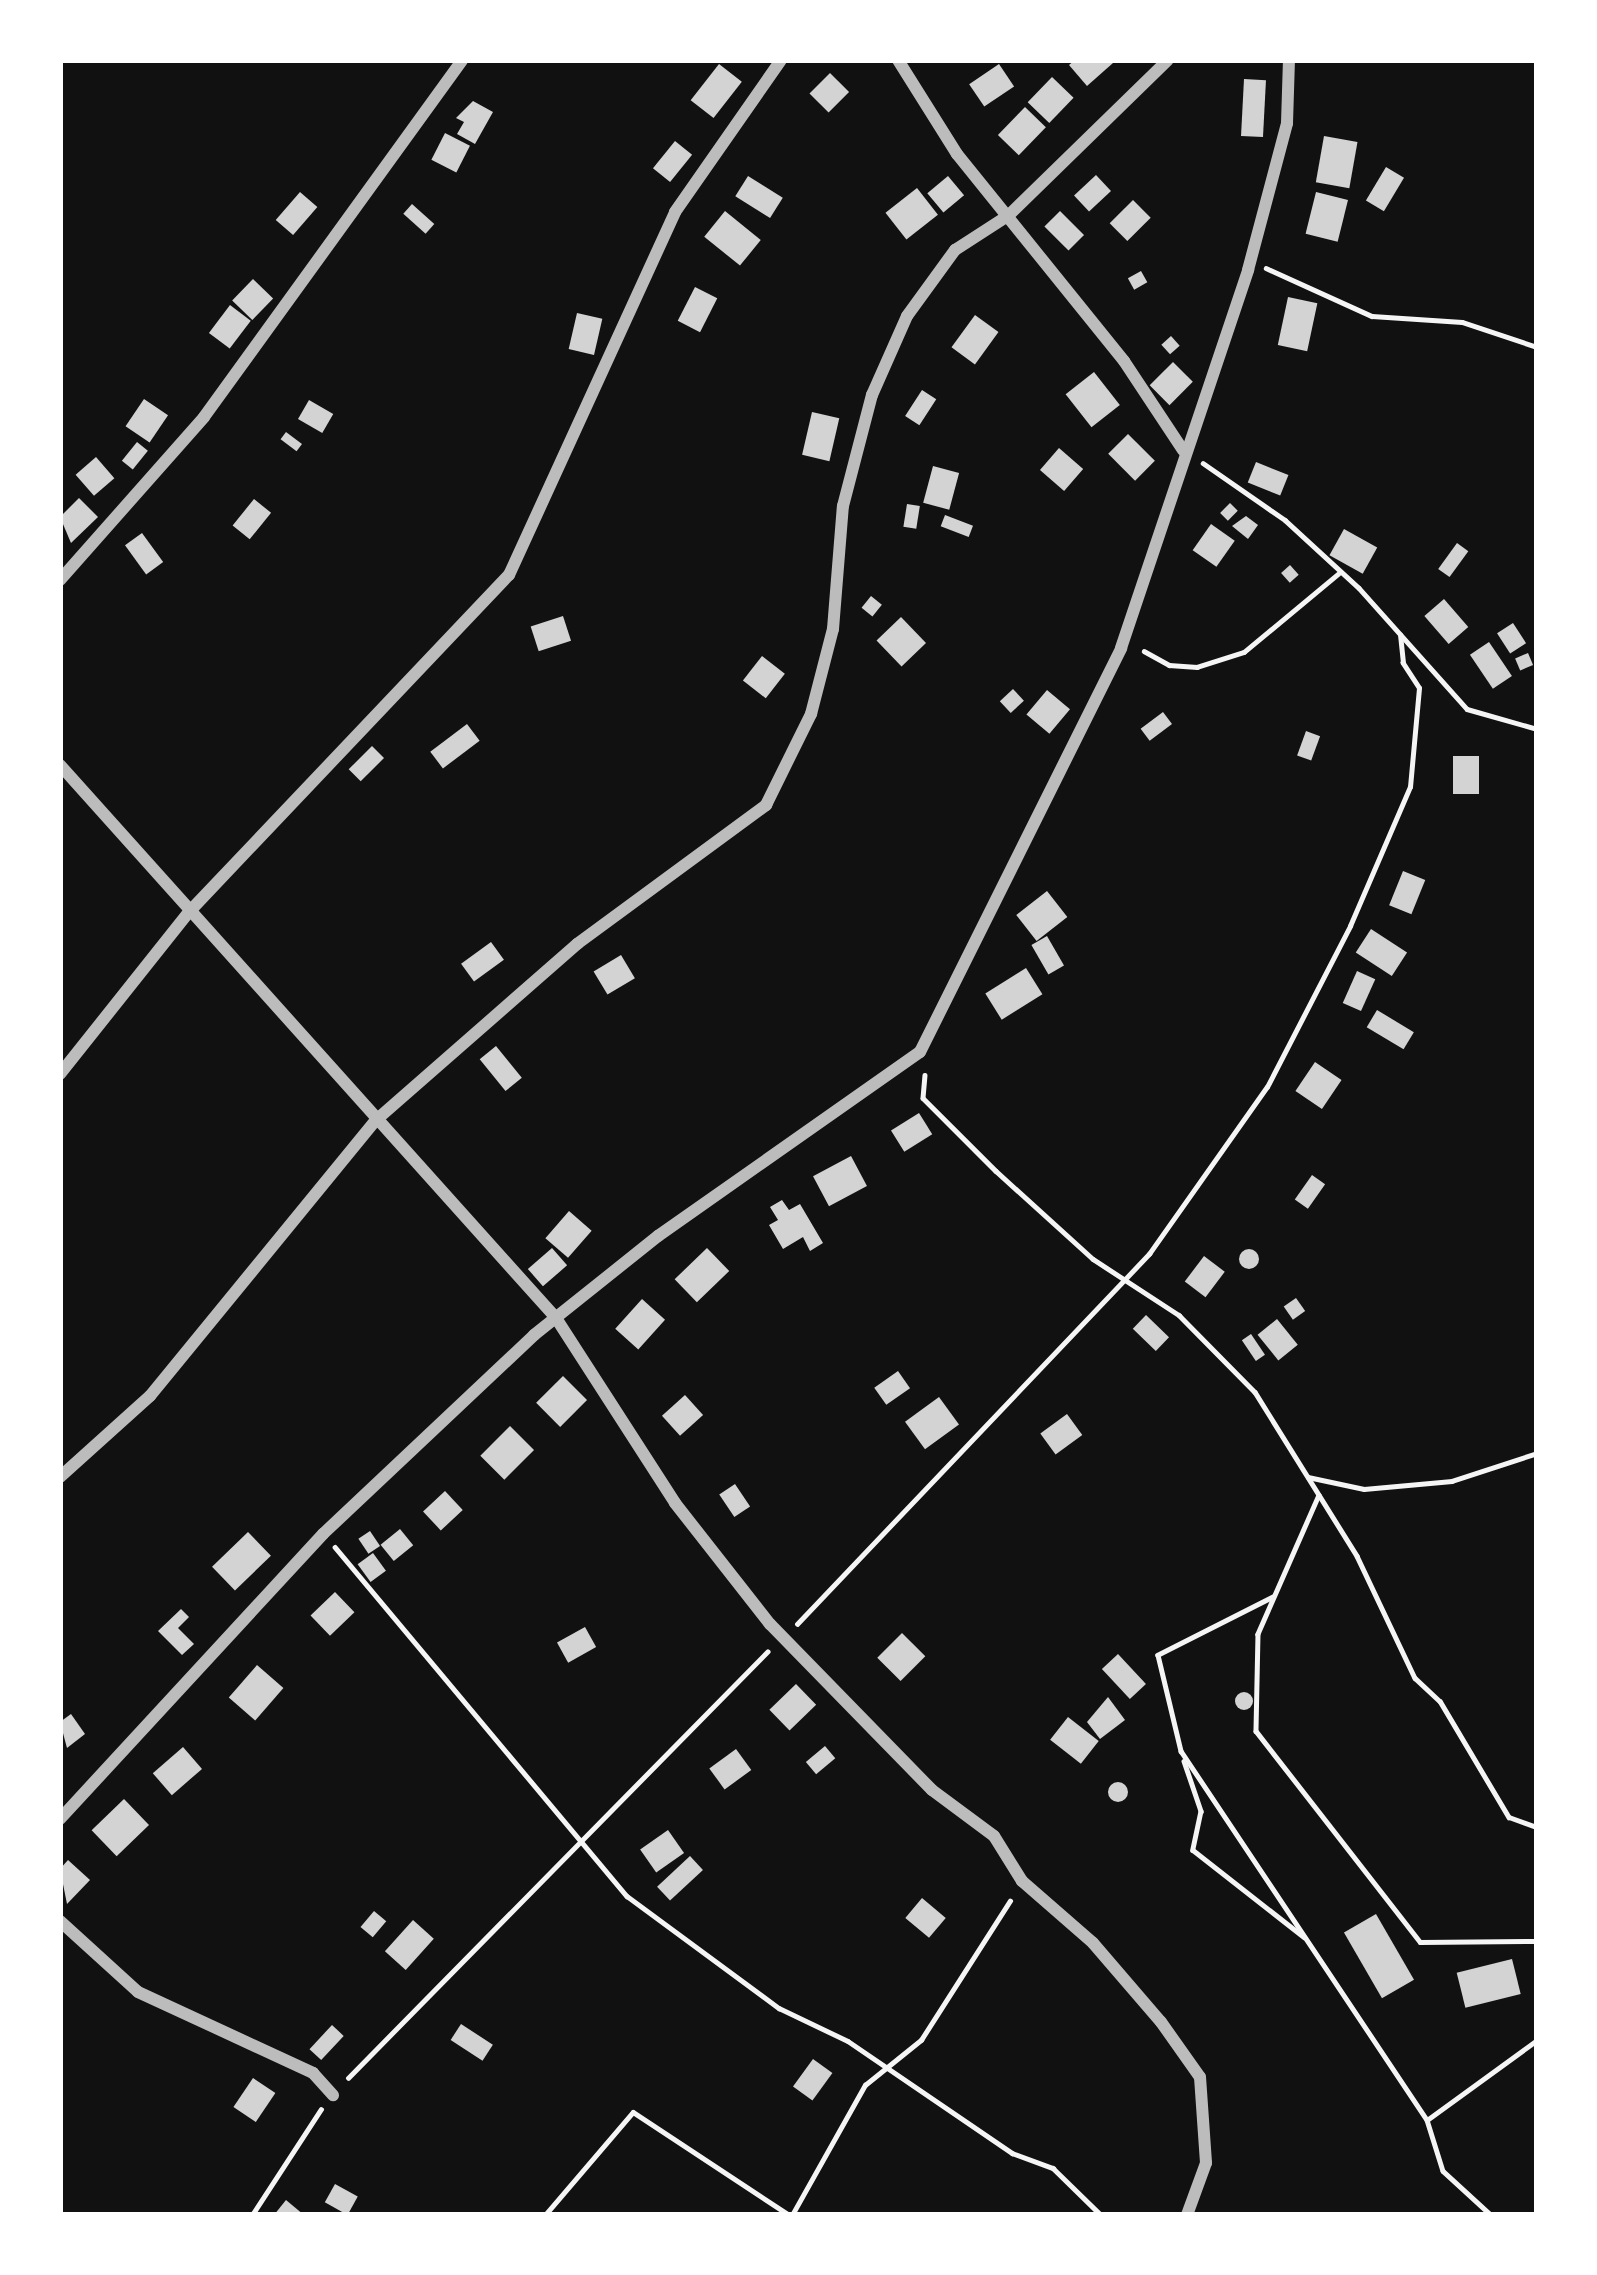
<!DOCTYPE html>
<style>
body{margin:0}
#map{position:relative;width:1597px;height:2275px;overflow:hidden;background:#111;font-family:"Varela Round",sans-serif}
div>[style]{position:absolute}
.building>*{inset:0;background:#d3d3d3;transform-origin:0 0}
.round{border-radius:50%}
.path>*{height:4.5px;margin:-2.25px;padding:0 2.25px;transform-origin:2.25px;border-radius:2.25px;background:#f5f5f5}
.minor>*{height:12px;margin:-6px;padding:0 6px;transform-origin:6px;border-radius:6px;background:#bcbcbc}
span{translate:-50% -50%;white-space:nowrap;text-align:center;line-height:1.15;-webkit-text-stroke:12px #fff;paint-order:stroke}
.frame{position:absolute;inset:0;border:63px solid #fff;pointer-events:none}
</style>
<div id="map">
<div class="building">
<div style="clip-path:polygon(1075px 60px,1111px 60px,1113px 63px,1087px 86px,1069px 65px)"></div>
<div style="left:719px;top:64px;width:29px;height:46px;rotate:38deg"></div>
<div style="left:999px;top:64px;width:27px;height:36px;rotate:56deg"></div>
<div style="left:830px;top:73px;width:27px;height:29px;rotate:45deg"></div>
<div style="left:1052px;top:77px;width:30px;height:35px;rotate:44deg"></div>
<div style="left:1244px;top:79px;width:22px;height:57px;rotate:3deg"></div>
<div style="clip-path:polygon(473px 101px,493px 112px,475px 144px,457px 134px,464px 122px,456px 118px)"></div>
<div style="left:1025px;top:107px;width:29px;height:39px;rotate:44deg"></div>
<div style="left:445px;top:133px;width:28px;height:30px;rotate:27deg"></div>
<div style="left:1324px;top:136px;width:34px;height:47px;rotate:10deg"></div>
<div style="left:675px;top:141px;width:22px;height:35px;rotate:39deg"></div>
<div style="left:1386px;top:167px;width:21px;height:39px;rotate:31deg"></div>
<div style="left:1096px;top:175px;width:22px;height:30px;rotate:47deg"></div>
<div style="left:748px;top:176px;width:41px;height:24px;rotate:32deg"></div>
<div style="left:948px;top:176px;width:25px;height:27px;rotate:50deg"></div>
<div style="left:917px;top:188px;width:34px;height:40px;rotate:52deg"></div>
<div style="left:300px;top:192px;width:23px;height:37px;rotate:41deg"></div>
<div style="left:1316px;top:192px;width:33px;height:43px;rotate:14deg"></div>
<div style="left:1133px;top:200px;width:25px;height:33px;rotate:45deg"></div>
<div style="left:412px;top:204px;width:30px;height:13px;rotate:42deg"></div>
<div style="left:725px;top:211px;width:46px;height:33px;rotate:39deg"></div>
<div style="left:1060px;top:211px;width:34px;height:22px;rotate:45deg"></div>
<div style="left:1141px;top:271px;width:13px;height:15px;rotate:61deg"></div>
<div style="left:253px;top:279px;width:28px;height:30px;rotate:44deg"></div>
<div style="left:695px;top:287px;width:25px;height:38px;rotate:27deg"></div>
<div style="left:1288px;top:297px;width:30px;height:49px;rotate:12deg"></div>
<div style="left:230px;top:305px;width:26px;height:35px;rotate:37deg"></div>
<div style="left:577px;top:313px;width:26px;height:37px;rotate:13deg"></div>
<div style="left:975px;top:315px;width:29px;height:40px;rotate:36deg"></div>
<div style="left:1171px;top:336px;width:13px;height:13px;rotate:48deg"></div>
<div style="left:1173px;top:362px;width:28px;height:33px;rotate:45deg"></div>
<div style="left:1094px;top:372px;width:42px;height:36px;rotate:52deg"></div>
<div style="left:922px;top:390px;width:17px;height:31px;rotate:33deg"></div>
<div style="left:144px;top:399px;width:29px;height:33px;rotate:34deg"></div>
<div style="left:309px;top:400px;width:28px;height:22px;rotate:30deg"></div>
<div style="left:812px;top:412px;width:28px;height:44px;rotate:13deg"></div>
<div style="left:286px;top:432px;width:20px;height:9px;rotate:37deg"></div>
<div style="left:1128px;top:434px;width:38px;height:28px;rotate:45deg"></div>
<div style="left:137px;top:442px;width:14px;height:24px;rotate:39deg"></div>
<div style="left:1059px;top:448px;width:32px;height:29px;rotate:41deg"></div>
<div style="left:96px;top:457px;width:28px;height:27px;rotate:49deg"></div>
<div style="left:1256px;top:462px;width:35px;height:22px;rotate:22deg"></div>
<div style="left:933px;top:466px;width:27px;height:38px;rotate:15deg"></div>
<div style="clip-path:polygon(79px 498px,98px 517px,71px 543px,60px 517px)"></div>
<div style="left:254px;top:499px;width:22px;height:34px;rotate:39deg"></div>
<div style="left:1230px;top:503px;width:11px;height:14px;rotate:45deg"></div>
<div style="left:907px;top:504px;width:13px;height:23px;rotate:9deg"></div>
<div style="left:945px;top:515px;width:30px;height:12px;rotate:21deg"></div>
<div style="clip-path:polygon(1246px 516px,1258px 525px,1248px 539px,1232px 526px)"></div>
<div style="left:1211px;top:524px;width:29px;height:32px;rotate:35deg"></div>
<div style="left:1344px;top:529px;width:38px;height:30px;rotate:29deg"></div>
<div style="left:142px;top:533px;width:36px;height:21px;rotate:54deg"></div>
<div style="left:1457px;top:543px;width:14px;height:32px;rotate:36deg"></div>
<div style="left:1290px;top:565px;width:13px;height:12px;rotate:48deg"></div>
<div style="left:871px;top:596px;width:14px;height:15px;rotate:39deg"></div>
<div style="left:1444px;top:599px;width:37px;height:26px;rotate:49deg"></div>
<div style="left:563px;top:616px;width:26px;height:34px;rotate:72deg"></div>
<div style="left:901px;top:617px;width:36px;height:34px;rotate:46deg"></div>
<div style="left:1513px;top:623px;width:24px;height:19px;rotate:57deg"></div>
<div style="left:1489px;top:642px;width:41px;height:23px;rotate:56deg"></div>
<div style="left:1528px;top:653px;width:13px;height:14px;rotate:67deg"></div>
<div style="left:762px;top:656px;width:29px;height:31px;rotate:38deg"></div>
<div style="left:1013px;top:689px;width:16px;height:18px;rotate:47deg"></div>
<div style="left:1047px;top:690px;width:30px;height:32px;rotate:40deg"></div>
<div style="left:1163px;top:712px;width:15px;height:28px;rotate:53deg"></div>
<div style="left:467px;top:724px;width:21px;height:46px;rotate:53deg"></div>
<div style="left:1306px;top:731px;width:15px;height:26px;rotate:20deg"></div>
<div style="left:372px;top:746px;width:17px;height:33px;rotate:45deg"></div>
<div style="left:1479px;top:756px;width:38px;height:26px;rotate:90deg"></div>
<div style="left:1403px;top:871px;width:24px;height:37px;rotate:22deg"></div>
<div style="left:1047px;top:891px;width:33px;height:39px;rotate:52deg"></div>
<div style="left:1371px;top:929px;width:43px;height:28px;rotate:33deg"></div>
<div style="left:1047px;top:936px;width:34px;height:18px;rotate:60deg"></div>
<div style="left:491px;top:942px;width:22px;height:37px;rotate:54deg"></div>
<div style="left:621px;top:955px;width:27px;height:32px;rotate:59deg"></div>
<div style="left:1026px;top:968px;width:31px;height:48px;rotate:58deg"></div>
<div style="left:1357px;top:971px;width:20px;height:35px;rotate:24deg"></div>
<div style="left:1377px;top:1010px;width:43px;height:20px;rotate:31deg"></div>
<div style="left:496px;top:1046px;width:41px;height:21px;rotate:51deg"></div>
<div style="left:1315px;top:1062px;width:32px;height:35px;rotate:34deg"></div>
<div style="left:919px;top:1113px;width:25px;height:33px;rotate:58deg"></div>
<div style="left:851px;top:1156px;width:34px;height:43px;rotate:62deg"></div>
<div style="left:1312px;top:1175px;width:16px;height:30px;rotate:35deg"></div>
<div style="clip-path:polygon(782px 1200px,789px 1210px,800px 1204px,823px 1243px,810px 1251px,803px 1237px,783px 1249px,769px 1225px,778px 1220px,770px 1207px)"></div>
<div style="left:569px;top:1211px;width:30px;height:36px;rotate:41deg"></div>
<div style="left:552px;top:1248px;width:23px;height:32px;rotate:49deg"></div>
<div style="left:707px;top:1248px;width:32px;height:45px;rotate:46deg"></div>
<div class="round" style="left:1239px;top:1249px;width:20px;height:20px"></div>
<div style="left:1204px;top:1256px;width:26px;height:32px;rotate:37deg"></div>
<div style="left:1296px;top:1298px;width:16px;height:15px;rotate:55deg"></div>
<div style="left:642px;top:1299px;width:31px;height:40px;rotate:42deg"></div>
<div style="left:1146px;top:1315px;width:32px;height:19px;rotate:44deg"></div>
<div style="left:1277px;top:1319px;width:33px;height:25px;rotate:51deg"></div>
<div style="left:1251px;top:1334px;width:25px;height:11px;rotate:56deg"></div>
<div style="left:898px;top:1371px;width:21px;height:29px;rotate:55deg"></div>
<div style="left:563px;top:1376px;width:34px;height:38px;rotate:45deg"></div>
<div style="left:685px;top:1395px;width:27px;height:31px;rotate:48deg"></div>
<div style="left:939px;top:1397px;width:34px;height:42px;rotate:54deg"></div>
<div style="left:1067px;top:1414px;width:26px;height:33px;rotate:54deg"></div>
<div style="left:510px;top:1426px;width:34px;height:42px;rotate:45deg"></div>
<div style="left:735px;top:1484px;width:27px;height:19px;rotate:56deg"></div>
<div style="left:445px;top:1491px;width:26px;height:30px;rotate:47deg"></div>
<div style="left:400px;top:1529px;width:21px;height:25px;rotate:51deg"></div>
<div style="left:370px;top:1531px;width:18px;height:14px;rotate:56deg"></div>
<div style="left:248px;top:1532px;width:33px;height:50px;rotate:46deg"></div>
<div style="left:373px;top:1553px;width:22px;height:19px;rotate:54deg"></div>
<div style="left:335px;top:1592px;width:28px;height:34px;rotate:46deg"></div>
<div style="clip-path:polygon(181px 1609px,189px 1617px,178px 1628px,194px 1644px,182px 1655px,158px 1631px)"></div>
<div style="left:585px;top:1627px;width:23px;height:32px;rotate:61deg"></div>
<div style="left:902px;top:1633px;width:33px;height:35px;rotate:45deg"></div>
<div style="left:1118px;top:1654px;width:41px;height:22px;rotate:47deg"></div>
<div style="left:257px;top:1665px;width:35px;height:43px;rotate:41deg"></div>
<div style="left:796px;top:1684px;width:29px;height:37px;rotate:46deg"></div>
<div class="round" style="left:1235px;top:1692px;width:18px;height:18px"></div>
<div style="clip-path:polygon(1108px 1697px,1125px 1720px,1100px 1739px,1087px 1722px)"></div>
<div style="clip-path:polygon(71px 1714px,85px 1734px,67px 1748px,60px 1722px)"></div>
<div style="left:1068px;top:1717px;width:39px;height:29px;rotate:38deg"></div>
<div style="left:825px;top:1746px;width:16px;height:25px;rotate:50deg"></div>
<div style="left:183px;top:1747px;width:29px;height:40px;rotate:49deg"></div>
<div style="left:736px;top:1749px;width:26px;height:33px;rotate:54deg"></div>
<div class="round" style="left:1108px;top:1782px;width:20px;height:20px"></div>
<div style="left:124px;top:1799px;width:36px;height:45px;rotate:46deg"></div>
<div style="left:668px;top:1830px;width:28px;height:34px;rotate:55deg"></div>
<div style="left:690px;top:1856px;width:19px;height:45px;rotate:47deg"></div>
<div style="clip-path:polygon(68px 1860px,90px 1880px,67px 1904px,60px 1869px)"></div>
<div style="left:922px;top:1898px;width:31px;height:26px;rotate:40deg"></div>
<div style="left:374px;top:1911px;width:16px;height:21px;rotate:40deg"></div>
<div style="left:1376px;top:1914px;width:76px;height:37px;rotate:60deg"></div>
<div style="left:413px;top:1920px;width:28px;height:42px;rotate:42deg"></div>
<div style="left:1512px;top:1959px;width:36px;height:57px;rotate:76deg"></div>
<div style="left:461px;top:2024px;width:38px;height:19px;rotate:33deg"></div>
<div style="left:332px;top:2025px;width:16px;height:33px;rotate:43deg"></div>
<div style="left:813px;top:2059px;width:24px;height:34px;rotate:36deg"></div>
<div style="left:253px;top:2078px;width:27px;height:35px;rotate:34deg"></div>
<div style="left:335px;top:2184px;width:26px;height:21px;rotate:29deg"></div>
<div style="clip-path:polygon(286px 2200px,304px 2215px,274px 2215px)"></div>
</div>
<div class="path">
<div style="left:1266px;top:268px;width:116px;rotate:24.4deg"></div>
<div style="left:1372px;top:316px;width:90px;rotate:3.8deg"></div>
<div style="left:1462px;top:322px;width:79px;rotate:18.4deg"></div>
<div style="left:1203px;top:463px;width:100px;rotate:34.8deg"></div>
<div style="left:1285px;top:520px;width:100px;rotate:42.6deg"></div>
<div style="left:1359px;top:588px;width:162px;rotate:48.2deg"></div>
<div style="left:1467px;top:709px;width:73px;rotate:15.9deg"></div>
<div style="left:1144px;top:651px;width:29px;rotate:29deg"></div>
<div style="left:1169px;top:665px;width:28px;rotate:4deg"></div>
<div style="left:1197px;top:667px;width:49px;rotate:-17.7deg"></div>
<div style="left:1244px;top:652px;width:122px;rotate:-39.7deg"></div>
<div style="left:925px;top:1075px;width:23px;rotate:95deg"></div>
<div style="left:923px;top:1098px;width:103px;rotate:45deg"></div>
<div style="left:996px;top:1171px;width:131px;rotate:42.2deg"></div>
<div style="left:1093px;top:1259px;width:103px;rotate:33.1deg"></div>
<div style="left:1179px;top:1315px;width:108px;rotate:45.4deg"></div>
<div style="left:1255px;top:1392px;width:193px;rotate:58.1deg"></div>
<div style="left:1357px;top:1556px;width:135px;rotate:64.6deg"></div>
<div style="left:1415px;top:1678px;width:34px;rotate:43deg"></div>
<div style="left:1440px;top:1701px;width:135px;rotate:59.3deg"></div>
<div style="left:1509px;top:1817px;width:30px;rotate:20deg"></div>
<div style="left:1308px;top:1477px;width:57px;rotate:12.1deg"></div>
<div style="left:1364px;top:1489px;width:88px;rotate:-5.2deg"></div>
<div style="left:1452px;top:1481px;width:89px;rotate:-18.2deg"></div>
<div style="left:1319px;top:1495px;width:152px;rotate:113.7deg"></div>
<div style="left:1258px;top:1634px;width:97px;rotate:91.2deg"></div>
<div style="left:1256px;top:1731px;width:267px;rotate:52.1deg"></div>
<div style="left:1420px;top:1942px;width:117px;rotate:-0.5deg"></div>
<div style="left:335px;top:1547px;width:455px;rotate:50.1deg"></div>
<div style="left:627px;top:1896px;width:189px;rotate:36.4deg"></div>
<div style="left:779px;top:2008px;width:76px;rotate:25.6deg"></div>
<div style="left:848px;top:2041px;width:199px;rotate:34.3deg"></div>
<div style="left:1012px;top:2153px;width:44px;rotate:20.1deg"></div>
<div style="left:1053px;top:2168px;width:67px;rotate:44.4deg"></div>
<div style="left:1273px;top:1597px;width:129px;rotate:153.2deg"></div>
<div style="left:1158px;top:1655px;width:99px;rotate:76.5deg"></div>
<div style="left:1181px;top:1751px;width:443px;rotate:56.3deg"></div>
<div style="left:1427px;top:2120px;width:53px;rotate:72.6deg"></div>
<div style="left:1443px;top:2171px;width:65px;rotate:42.5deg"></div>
<div style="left:797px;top:1624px;width:511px;rotate:-46.43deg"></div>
<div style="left:1149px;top:1254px;width:204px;rotate:-54.8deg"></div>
<div style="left:1267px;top:1087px;width:181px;rotate:-62.7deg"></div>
<div style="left:1350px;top:926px;width:151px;rotate:-66.7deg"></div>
<div style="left:1410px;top:787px;width:99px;rotate:-84.8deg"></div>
<div style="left:1419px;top:688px;width:30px;rotate:-123deg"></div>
<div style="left:1403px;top:663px;width:28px;rotate:-96deg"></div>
<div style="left:1184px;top:1761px;width:53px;rotate:71.2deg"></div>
<div style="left:1201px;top:1811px;width:40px;rotate:102deg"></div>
<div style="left:1193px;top:1850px;width:141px;rotate:38.1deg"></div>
<div style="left:348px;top:2078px;width:598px;rotate:-45.47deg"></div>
<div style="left:1427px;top:2120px;width:136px;rotate:-36deg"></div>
<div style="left:252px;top:2215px;width:126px;rotate:-56.9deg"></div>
<div style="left:545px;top:2215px;width:135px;rotate:-49.5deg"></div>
<div style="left:633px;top:2112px;width:187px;rotate:33.4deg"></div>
<div style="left:792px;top:2215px;width:149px;rotate:-60.7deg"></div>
<div style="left:865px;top:2085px;width:72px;rotate:-38.8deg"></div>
<div style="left:921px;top:2040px;width:165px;rotate:-57.4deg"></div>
</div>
<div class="minor">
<div style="left:898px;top:60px;width:111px;rotate:57.9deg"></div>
<div style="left:957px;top:154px;width:266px;rotate:51.1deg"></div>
<div style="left:1124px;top:361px;width:107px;rotate:56.5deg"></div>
<div style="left:60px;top:580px;width:217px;rotate:-48.5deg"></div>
<div style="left:204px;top:417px;width:440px;rotate:-54.1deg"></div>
<div style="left:60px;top:765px;width:743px;rotate:48.11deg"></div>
<div style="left:556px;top:1318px;width:220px;rotate:57.2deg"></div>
<div style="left:675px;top:1503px;width:154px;rotate:51.9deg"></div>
<div style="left:770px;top:1624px;width:232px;rotate:45.7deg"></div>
<div style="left:932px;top:1790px;width:77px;rotate:36.6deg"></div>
<div style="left:994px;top:1836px;width:53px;rotate:58.1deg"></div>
<div style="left:1022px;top:1881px;width:94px;rotate:41.1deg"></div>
<div style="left:1093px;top:1943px;width:104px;rotate:49.3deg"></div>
<div style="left:1161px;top:2022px;width:67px;rotate:54.7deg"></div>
<div style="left:1200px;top:2077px;width:86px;rotate:86deg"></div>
<div style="left:1206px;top:2163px;width:55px;rotate:110.1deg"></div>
<div style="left:60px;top:1074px;width:207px;rotate:-51.5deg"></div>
<div style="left:189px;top:912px;width:465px;rotate:-46.5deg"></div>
<div style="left:509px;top:575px;width:399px;rotate:-65.4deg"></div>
<div style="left:675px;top:212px;width:185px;rotate:-55.1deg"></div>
<div style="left:60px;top:1477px;width:121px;rotate:-42deg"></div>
<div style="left:150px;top:1396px;width:355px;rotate:-50.7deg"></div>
<div style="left:375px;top:1121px;width:269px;rotate:-41.2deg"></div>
<div style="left:577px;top:944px;width:235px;rotate:-36.3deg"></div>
<div style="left:766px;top:805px;width:102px;rotate:-63.7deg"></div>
<div style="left:811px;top:714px;width:88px;rotate:-75.5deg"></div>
<div style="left:833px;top:629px;width:123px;rotate:-85.4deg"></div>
<div style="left:843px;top:506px;width:115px;rotate:-75.4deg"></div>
<div style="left:872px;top:395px;width:86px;rotate:-66.1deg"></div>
<div style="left:907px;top:316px;width:82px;rotate:-54deg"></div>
<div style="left:955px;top:250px;width:64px;rotate:-32.9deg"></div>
<div style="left:1009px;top:215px;width:222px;rotate:-44.3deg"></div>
<div style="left:60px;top:1819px;width:388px;rotate:-47.3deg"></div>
<div style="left:323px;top:1534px;width:290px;rotate:-43.3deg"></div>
<div style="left:534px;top:1335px;width:159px;rotate:-38.6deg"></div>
<div style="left:658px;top:1236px;width:320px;rotate:-35.1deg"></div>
<div style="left:920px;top:1052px;width:451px;rotate:-63.5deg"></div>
<div style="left:1121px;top:648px;width:399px;rotate:-71.4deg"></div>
<div style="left:1248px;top:270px;width:152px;rotate:-75.1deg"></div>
<div style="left:1287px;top:123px;width:63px;rotate:-88.2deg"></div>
<div style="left:60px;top:1921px;width:105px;rotate:42.3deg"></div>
<div style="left:138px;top:1992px;width:193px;rotate:24.8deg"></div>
<div style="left:313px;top:2073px;width:30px;rotate:48deg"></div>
</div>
<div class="frame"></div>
</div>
